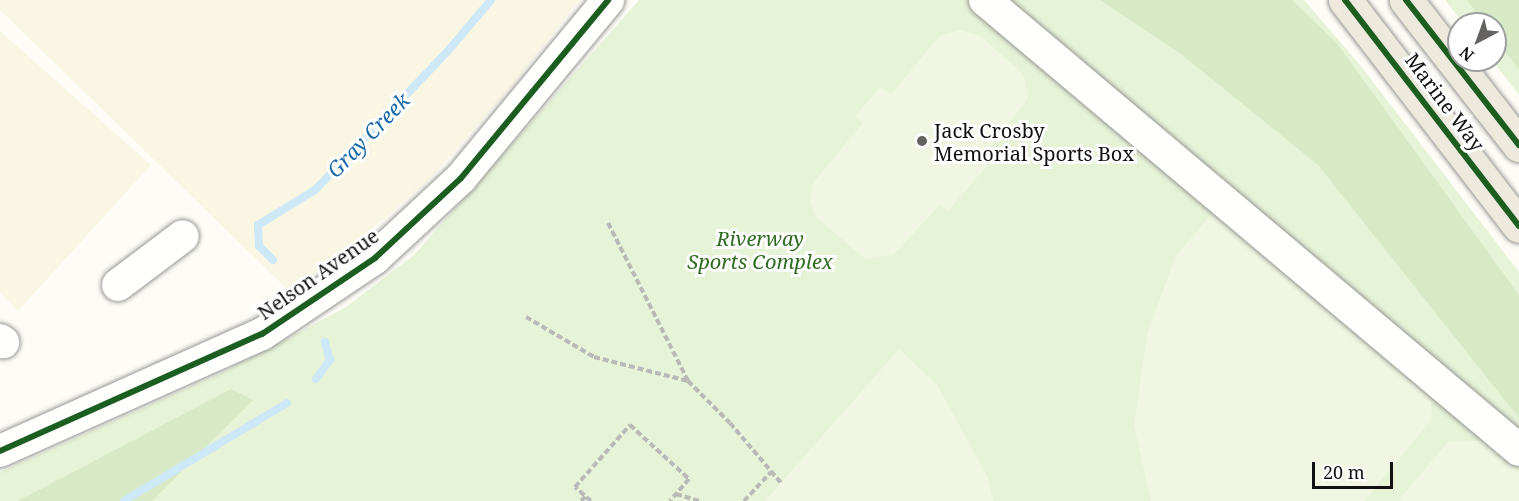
<!DOCTYPE html>
<style>
body{margin:0}
#map{position:relative;width:1519px;height:501px;overflow:hidden;background:#fdfcf7;font-family:"Noto Serif",serif}
div>[style]{position:absolute}
.farmland>*{inset:0;background:#f9f7e4}
.green>*{inset:0;background:#e7f3d7}
.forest>*{inset:0;background:#d8eac5}
.pitch>*{inset:0;background:#f0f6e1}
.stream>*{height:8px;margin:-4px;padding:0 4px;transform-origin:4px;border-radius:4px;background:#cde8f7}
.path>*{height:4px;margin-top:-2px;transform-origin:0;background:repeating-linear-gradient(90deg,#b9b9b8 0 6px,transparent 0 9px)}
.roads{filter:drop-shadow(0 0 2px #979795) drop-shadow(0 0 2px #979795)}
.minor>*{height:32px;margin:-16px;padding:0 16px;transform-origin:16px;border-radius:16px;background:#fffffe}
.major>*{height:33px;margin:-16.5px;padding:0 16.5px;transform-origin:16.5px;border-radius:16.5px;background:#ede9dc}
.cycleway>*{height:6px;margin:-3px;padding:0 3px;transform-origin:3px;border-radius:3px;background:#1b5e20}
.dots>*{width:16px;height:16px;translate:-50% -50%;box-sizing:border-box;border:3px solid #fff;border-radius:50%}
span{translate:-50% -50%;white-space:nowrap;text-align:center;line-height:1.15;-webkit-text-stroke:6px #fff;paint-order:stroke}
.street-label{font-size:20px;color:#111}
.poi-label{font-size:20px;color:#111}
.left{translate:0 -50%;text-align:left}
.park-label{font-size:20px;color:#2f6b1f;font-style:italic}
.water-label{font-size:21px;color:#1768a6;font-style:italic}
.north{position:absolute;left:1447px;top:12px;width:60px;height:60px;box-sizing:border-box;background:#fff;border:2px solid #a0a0a0;border-radius:50%;rotate:221deg;font-size:16px;font-weight:700;line-height:24px;text-align:center;color:#111}
.north::after{content:'';display:block;margin:auto;width:21px;height:27px;background:#646362;clip-path:polygon(50% 0,100% 100%,50% 72%,0 100%)}
.scale{position:absolute;left:1312px;top:462px;width:81px;height:27px;box-sizing:border-box;border:3px solid #111;border-top:0;padding-left:8px;font-size:18px;line-height:21px;white-space:nowrap;color:#111;-webkit-text-stroke:4px #fff;paint-order:stroke}
</style>
<div id="map">
<div class="farmland">
<div style="clip-path:polygon(0 0,579px 0,510px 88px,427px 182px,338px 258px,288px 290px,0 10px)"></div>
<div style="clip-path:polygon(0 31px,151px 165px,18px 311px,0 293px)"></div>
</div>
<div class="green">
<div style="clip-path:polygon(639px 0,1304px 0,1360px 65px,1519px 272px,1519px 501px,0 501px,0 472px,221px 373px,289px 338px,346px 307px,414px 255px)"></div>
<div style="clip-path:polygon(1445px 0,1519px 0,1519px 95px,1492px 60px,1495px 60px,1495px 24px,1464px 24px)"></div>
</div>
<div class="forest">
<div style="clip-path:polygon(1100px 0,1292px 0,1336px 42px,1519px 295px,1519px 418px,1318px 165px,1181px 54px)"></div>
<div style="clip-path:polygon(1467px 0,1519px 0,1519px 70px,1495px 38px,1495px 24px,1485px 24px)"></div>
<div style="clip-path:polygon(231px 389px,253px 400px,152px 501px,18px 501px)"></div>
</div>
<div class="pitch">
<div style="clip-path:polygon(960px 30px,980px 36px,1019px 70px,1025px 79px,1028px 99px,980px 159px,987px 166px,948px 211px,940px 205px,893px 255px,865px 259px,816px 217px,810px 199px,813px 183px,863px 123px,855px 116px,881px 87px,891px 95px,934px 42px,942px 35px)"></div>
<div style="clip-path:polygon(1216px 209px,1431px 400px,1432px 419px,1364px 501px,1151px 501px,1134px 425px,1147px 334px,1176px 256px)"></div>
<div style="clip-path:polygon(899px 349px,937px 385px,988px 478px,993px 501px,765px 501px)"></div>
<div style="clip-path:polygon(1449px 441px,1485px 441px,1519px 472px,1519px 501px,1398px 501px)"></div>
</div>
<div class="stream">
<div style="left:273px;top:260px;width:20px;rotate:-135deg"></div>
<div style="left:259px;top:246px;width:21px;rotate:-93deg"></div>
<div style="left:258px;top:225px;width:67px;rotate:-31.6deg"></div>
<div style="left:315px;top:190px;width:191px;rotate:-46.3deg"></div>
<div style="left:447px;top:52px;width:68px;rotate:-49.8deg"></div>
<div style="left:316px;top:379px;width:24px;rotate:-54deg"></div>
<div style="left:330px;top:360px;width:19px;rotate:-106deg"></div>
<div style="left:124px;top:501px;width:190px;rotate:-31deg"></div>
</div>
<div class="path">
<div style="left:608px;top:223px;width:177px;rotate:63.1deg"></div>
<div style="left:526px;top:317px;width:79px;rotate:30.5deg"></div>
<div style="left:594px;top:357px;width:97px;rotate:14.3deg"></div>
<div style="left:688px;top:381px;width:59px;rotate:45deg"></div>
<div style="left:730px;top:423px;width:79px;rotate:49.6deg"></div>
<div style="left:676px;top:494px;width:24px;rotate:17deg"></div>
<div style="left:581px;top:501px;width:7px;rotate:-45deg"></div>
<div style="left:591px;top:501px;width:21px;rotate:-139deg"></div>
<div style="left:575px;top:487px;width:83px;rotate:-48.4deg"></div>
<div style="left:630px;top:425px;width:80px;rotate:42.5deg"></div>
<div style="left:689px;top:479px;width:29px;rotate:131deg"></div>
<div style="left:744px;top:501px;width:40px;rotate:-47deg"></div>
</div>
<div class="roads">
<div class="minor">
<div style="left:985px;top:0;width:698px;rotate:40.12deg"></div>
<div style="left:118px;top:285px;width:81px;rotate:-37deg"></div>
<div style="left:0;top:340px;width:4px;rotate:34deg"></div>
<div style="left:0;top:451px;width:287px;rotate:-24.1deg"></div>
<div style="left:262px;top:334px;width:136px;rotate:-33.9deg"></div>
<div style="left:375px;top:258px;width:117px;rotate:-42.9deg"></div>
<div style="left:461px;top:178px;width:231px;rotate:-50.4deg"></div>
</div>
<div class="major">
<div style="left:1345px;top:0;width:285px;rotate:52.4deg"></div>
<div style="left:1406px;top:0;width:184px;rotate:52.1deg"></div>
</div>
</div>
<div class="cycleway">
<div style="left:1345px;top:0;width:285px;rotate:52.4deg"></div>
<div style="left:1406px;top:0;width:184px;rotate:52.1deg"></div>
<div style="left:0;top:451px;width:287px;rotate:-24.1deg"></div>
<div style="left:262px;top:334px;width:136px;rotate:-33.9deg"></div>
<div style="left:375px;top:258px;width:117px;rotate:-42.9deg"></div>
<div style="left:461px;top:178px;width:231px;rotate:-50.4deg"></div>
</div>
<div class="dots">
<div style="left:922px;top:141px;background:#646362"></div>
</div>
<div class="street-label">
<span style="left:1445px;top:102px;rotate:53deg">Marine Way</span>
<span style="left:318px;top:274px;rotate:-35deg">Nelson Avenue</span>
</div>
<div class="poi-label">
<span class="left" style="left:934px;top:142px">Jack Crosby<br>Memorial Sports Box</span>
</div>
<div class="park-label">
<span style="left:760px;top:250px">Riverway<br>Sports Complex</span>
</div>
<div class="water-label">
<span style="left:368px;top:135px;rotate:-46deg">Gray Creek</span>
</div>
<div class="north">N</div>
<div class="scale">20 m</div>
</div>
